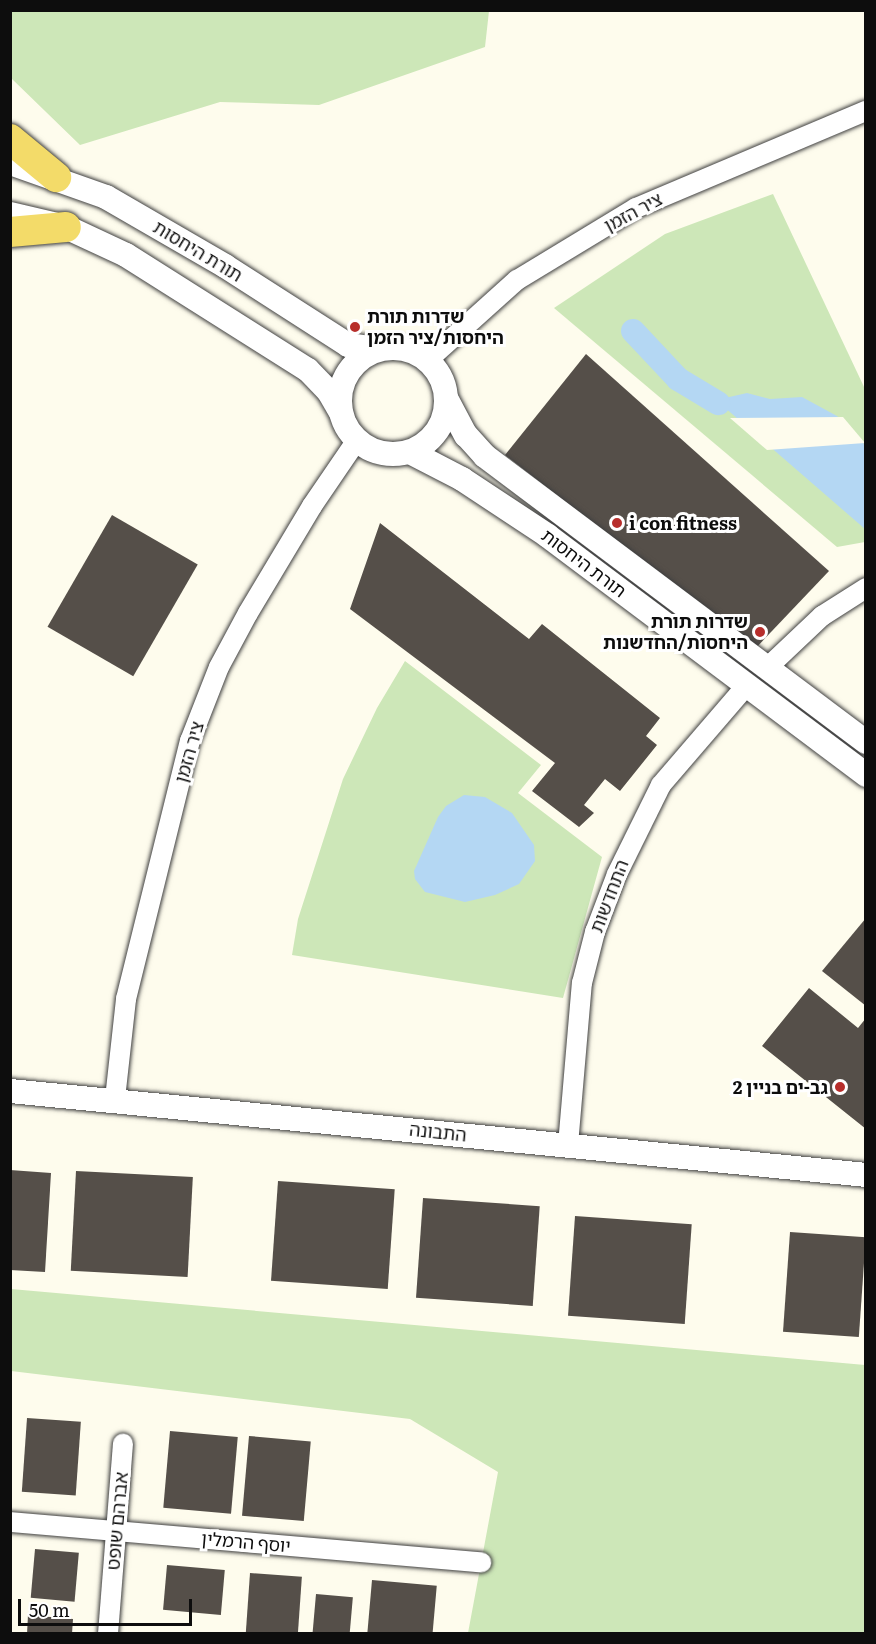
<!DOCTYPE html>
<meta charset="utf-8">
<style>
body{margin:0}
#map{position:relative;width:876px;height:1644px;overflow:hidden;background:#fefced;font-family:Literata,"Noto Sans Hebrew",serif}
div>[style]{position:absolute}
.green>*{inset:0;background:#cde7b8}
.water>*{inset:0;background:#b4d7f3}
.pier>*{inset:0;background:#fefced}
.canal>*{height:24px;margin:-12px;padding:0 12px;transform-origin:12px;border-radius:12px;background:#b4d7f3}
.building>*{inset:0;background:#554f49;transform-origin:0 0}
.roads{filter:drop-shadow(0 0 2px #404040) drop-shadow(0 0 2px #404040)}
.minor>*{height:20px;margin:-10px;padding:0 10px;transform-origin:10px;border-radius:10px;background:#fff}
.tertiary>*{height:24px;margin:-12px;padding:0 12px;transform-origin:12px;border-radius:12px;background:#fff}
.tertiary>.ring{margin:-12px;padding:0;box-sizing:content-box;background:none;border:24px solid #fff;border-radius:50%}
.primary>*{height:30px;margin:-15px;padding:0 15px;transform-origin:15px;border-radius:15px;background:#f3db69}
.dots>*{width:16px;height:16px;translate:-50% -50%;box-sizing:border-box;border:3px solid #fff;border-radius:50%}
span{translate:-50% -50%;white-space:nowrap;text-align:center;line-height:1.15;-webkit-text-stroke:6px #fff;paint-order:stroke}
.street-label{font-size:18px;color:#0d0d0d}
.poi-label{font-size:18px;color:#0d0d0d;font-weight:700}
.left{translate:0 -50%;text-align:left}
.right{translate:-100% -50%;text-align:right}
.frame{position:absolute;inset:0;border:12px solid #0d0d0d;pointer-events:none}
.scale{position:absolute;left:18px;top:1599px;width:174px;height:27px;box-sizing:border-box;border:3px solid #0d0d0d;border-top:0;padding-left:8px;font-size:18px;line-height:21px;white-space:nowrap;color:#0d0d0d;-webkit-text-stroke:4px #fff;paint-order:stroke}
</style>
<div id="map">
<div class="green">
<div style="clip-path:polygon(10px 11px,11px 10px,489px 11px,485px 47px,319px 105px,220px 102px,80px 145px,11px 78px)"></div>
<div style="clip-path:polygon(773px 194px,865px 389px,865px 542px,837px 547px,554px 308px,665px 234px)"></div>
<div style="clip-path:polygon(405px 661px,541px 765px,518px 793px,602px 857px,563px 998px,292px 955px,298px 919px,343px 779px,377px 708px)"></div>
<div style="clip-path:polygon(11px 1289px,865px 1365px,865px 1633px,468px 1633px,498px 1472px,410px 1419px,11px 1371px)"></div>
</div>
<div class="water">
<div style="clip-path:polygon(747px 393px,770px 399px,802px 397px,837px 416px,860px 438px,865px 446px,865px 529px,716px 400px)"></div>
<div style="clip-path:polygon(464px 795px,485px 797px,512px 813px,534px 845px,535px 861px,519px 884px,495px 895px,465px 902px,425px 892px,415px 879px,414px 871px,438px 817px,446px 806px)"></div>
</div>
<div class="pier">
<div style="clip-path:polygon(843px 417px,865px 443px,767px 450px,730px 418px)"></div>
</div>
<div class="canal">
<div style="left:633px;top:331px;width:66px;rotate:46.8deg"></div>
<div style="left:678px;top:379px;width:47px;rotate:31deg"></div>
</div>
<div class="building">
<div style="clip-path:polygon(586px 354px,829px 571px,755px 649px,505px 455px)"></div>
<div style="left:112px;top:515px;width:99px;height:129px;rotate:30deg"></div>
<div style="clip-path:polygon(380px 523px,529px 639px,542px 624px,660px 718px,646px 736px,657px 745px,620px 791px,605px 779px,584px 805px,594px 813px,579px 827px,532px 791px,555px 763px,350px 609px)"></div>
<div style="clip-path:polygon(866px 918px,866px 1006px,822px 971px)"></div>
<div style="clip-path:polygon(809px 988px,858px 1028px,866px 1018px,866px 1129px,762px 1046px)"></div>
<div style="clip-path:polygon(10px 1170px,51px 1173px,45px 1272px,10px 1270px)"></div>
<div style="left:76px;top:1171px;width:117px;height:100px;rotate:3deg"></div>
<div style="left:278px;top:1181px;width:117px;height:100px;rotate:4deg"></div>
<div style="left:423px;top:1198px;width:117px;height:100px;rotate:4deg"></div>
<div style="left:575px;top:1216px;width:117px;height:100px;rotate:4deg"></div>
<div style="left:790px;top:1232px;width:76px;height:100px;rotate:4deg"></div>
<div style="left:27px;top:1418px;width:54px;height:74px;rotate:4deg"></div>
<div style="left:170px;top:1431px;width:68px;height:77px;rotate:5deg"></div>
<div style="left:249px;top:1436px;width:62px;height:80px;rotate:5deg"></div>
<div style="left:35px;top:1549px;width:44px;height:49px;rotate:5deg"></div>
<div style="left:167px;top:1565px;width:58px;height:45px;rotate:5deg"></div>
<div style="left:250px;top:1573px;width:52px;height:61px;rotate:4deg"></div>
<div style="left:372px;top:1580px;width:65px;height:54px;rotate:5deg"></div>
<div style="left:316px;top:1594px;width:37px;height:40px;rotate:5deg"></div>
<div style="clip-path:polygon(28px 1615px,73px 1619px,72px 1634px,27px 1634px)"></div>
</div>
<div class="roads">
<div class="minor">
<div style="left:428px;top:360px;width:120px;rotate:-42deg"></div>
<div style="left:517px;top:280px;width:139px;rotate:-31.2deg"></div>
<div style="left:636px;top:208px;width:250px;rotate:-22.9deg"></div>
<div style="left:767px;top:668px;width:76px;rotate:-43.4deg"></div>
<div style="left:822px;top:616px;width:52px;rotate:-32.5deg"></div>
<div style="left:115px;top:1099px;width:101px;rotate:-83.7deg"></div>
<div style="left:126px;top:999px;width:266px;rotate:-76.1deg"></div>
<div style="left:190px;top:741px;width:79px;rotate:-68.6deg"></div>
<div style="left:219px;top:667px;width:61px;rotate:-61.8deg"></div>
<div style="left:248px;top:613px;width:125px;rotate:-59.1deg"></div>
<div style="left:312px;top:506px;width:80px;rotate:-55.7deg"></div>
<div style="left:568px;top:1145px;width:163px;rotate:-85.1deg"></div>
<div style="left:582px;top:983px;width:53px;rotate:-75.7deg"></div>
<div style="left:595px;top:932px;width:62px;rotate:-69.2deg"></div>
<div style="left:617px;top:874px;width:99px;rotate:-63.7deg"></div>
<div style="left:661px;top:785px;width:132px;rotate:-49.3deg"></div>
<div style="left:10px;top:1522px;width:473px;rotate:4.9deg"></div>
<div style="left:108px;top:1634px;width:191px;rotate:-85.5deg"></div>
</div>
<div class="tertiary">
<div style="left:10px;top:163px;width:102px;rotate:19.5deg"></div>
<div style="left:106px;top:197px;width:138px;rotate:30.1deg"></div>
<div style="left:225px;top:266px;width:146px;rotate:32.7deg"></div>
<div style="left:348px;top:345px;width:30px;rotate:8deg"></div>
<div style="left:10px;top:214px;width:57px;rotate:13.1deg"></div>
<div style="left:66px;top:227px;width:66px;rotate:25deg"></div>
<div style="left:126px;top:255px;width:215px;rotate:32.3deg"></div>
<div style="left:308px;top:370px;width:30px;rotate:46deg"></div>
<div style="left:329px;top:392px;width:24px;rotate:60deg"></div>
<div class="ring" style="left:340px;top:348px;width:82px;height:82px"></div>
<div style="left:447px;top:400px;width:40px;rotate:62deg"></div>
<div style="left:466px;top:435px;width:28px;rotate:48deg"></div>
<div style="left:485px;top:456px;width:476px;rotate:36.9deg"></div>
<div style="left:410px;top:452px;width:59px;rotate:27.4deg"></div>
<div style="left:462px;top:479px;width:103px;rotate:33.5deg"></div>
<div style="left:548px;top:536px;width:398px;rotate:36.9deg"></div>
<div style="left:10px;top:1091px;width:860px;rotate:5.6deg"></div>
</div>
<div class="primary">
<div style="left:10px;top:139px;width:60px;rotate:39.6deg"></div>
<div style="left:10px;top:232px;width:56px;rotate:-5.1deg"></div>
</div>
</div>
<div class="dots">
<div style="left:355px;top:327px;background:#b72e2b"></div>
<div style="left:617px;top:523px;background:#b72e2b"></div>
<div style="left:760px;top:632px;background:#b72e2b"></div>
<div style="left:840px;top:1087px;background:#b72e2b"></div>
</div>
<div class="street-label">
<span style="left:633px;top:212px;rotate:-28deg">ציר הזמן</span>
<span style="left:198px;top:251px;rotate:31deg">תורת היחסות</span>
<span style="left:584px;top:563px;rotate:37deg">תורת היחסות</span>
<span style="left:189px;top:752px;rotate:-74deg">ציר הזמן</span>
<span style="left:609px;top:896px;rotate:-69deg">התחדשות</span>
<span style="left:438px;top:1132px;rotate:6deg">התבונה</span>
<span style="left:117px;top:1521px;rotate:-85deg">אברהם שופט</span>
<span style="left:246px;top:1542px;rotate:5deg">יוסף הרמלין</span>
</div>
<div class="poi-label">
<span class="left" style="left:367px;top:327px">שדרות תורת<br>היחסות/ציר הזמן</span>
<span class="left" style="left:629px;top:523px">i con fitness</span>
<span class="right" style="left:748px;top:632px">שדרות תורת<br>היחסות/החדשנות</span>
<span class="right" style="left:828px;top:1087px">גב-ים בניין 2</span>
</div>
<div class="frame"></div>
<div class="scale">50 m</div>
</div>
